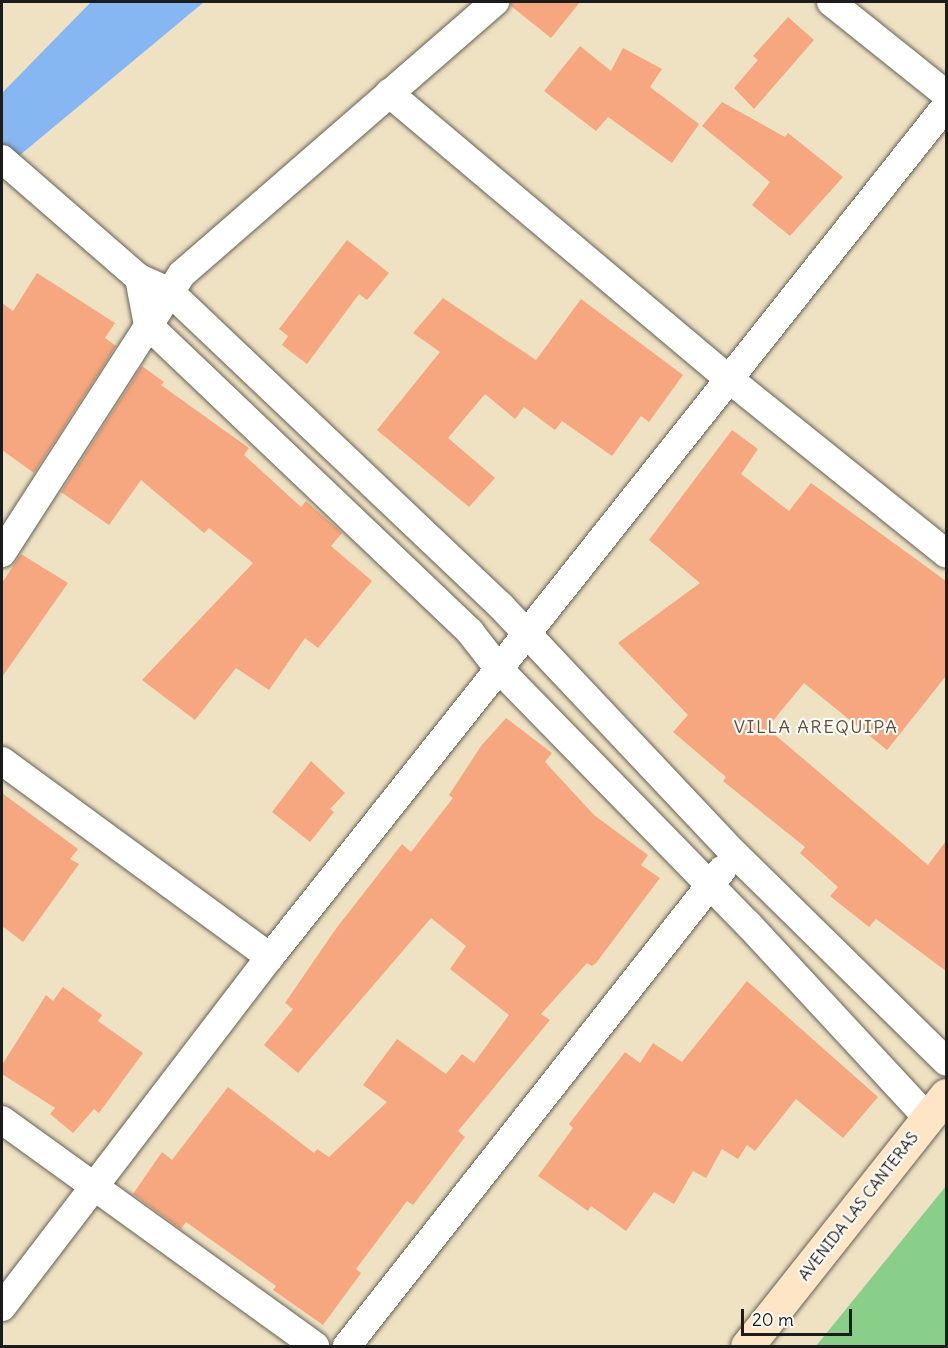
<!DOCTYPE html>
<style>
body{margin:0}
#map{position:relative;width:948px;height:1348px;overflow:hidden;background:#efe2c3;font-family:Delius,sans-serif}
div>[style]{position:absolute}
.green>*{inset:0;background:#89cf8a}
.water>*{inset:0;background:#86b7f2}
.building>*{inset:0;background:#f6a77f}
.roads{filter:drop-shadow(0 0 2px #666156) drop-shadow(0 0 2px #666156)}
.street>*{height:28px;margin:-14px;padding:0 14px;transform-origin:14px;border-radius:14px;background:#fff}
.secondary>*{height:33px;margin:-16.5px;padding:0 16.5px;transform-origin:16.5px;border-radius:16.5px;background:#fde5c5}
span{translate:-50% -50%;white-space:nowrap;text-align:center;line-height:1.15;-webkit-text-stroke:4.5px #fdfcf7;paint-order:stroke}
.street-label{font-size:16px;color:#1c1c1c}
.neighbourhood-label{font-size:18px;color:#684d3f;letter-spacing:1.5px}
.frame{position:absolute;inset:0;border:3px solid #1c1c1c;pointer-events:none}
.scale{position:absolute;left:741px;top:1309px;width:111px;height:27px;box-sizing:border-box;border:3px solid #1c1c1c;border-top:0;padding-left:8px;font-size:18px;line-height:21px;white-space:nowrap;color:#1c1c1c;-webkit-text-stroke:4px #fdfcf7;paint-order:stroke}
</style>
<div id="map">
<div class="green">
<div style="clip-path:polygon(946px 1186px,946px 1346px,816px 1346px)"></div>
</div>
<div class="water">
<div style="clip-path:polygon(91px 2px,204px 2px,8px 165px,2px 159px,2px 93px)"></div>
</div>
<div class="building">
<div style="clip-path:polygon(511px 2px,580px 2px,551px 38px,511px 6px)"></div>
<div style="clip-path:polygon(788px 17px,814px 40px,754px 109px,734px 88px,758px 60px,753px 56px)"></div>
<div style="clip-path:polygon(580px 46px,611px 71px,623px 48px,662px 69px,650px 87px,699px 124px,672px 163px,608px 117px,596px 131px,544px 91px)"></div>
<div style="clip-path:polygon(722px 102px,785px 137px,788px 133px,843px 177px,790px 236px,752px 205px,770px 182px,702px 126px)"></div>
<div style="clip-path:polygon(347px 240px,389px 273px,367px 300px,359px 294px,307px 364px,282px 345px,288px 336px,279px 329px)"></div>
<div style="clip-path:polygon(37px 273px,115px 323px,105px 338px,116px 346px,34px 473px,2px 450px,2px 303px,13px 311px)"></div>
<div style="clip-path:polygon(443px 298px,536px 360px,581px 299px,683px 375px,649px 422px,641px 416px,612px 456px,562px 421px,555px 430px,524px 407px,515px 419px,485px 394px,448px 438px,495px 478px,469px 507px,377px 430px,440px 352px,413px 333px)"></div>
<div style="clip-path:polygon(142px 366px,164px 382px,161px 385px,249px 448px,244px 455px,301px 507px,306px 501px,339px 530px,342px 533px,331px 546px,372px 581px,318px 648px,305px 638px,269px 690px,236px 668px,195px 720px,142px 680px,253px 563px,209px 528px,204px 533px,141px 480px,109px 525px,61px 492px)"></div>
<div style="clip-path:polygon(732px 430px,758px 449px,741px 474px,789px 511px,811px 483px,946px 581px,946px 676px,887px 750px,804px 683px,767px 728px,928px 865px,946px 841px,946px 971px,876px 919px,869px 927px,830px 896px,838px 887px,800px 853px,805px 847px,723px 781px,726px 777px,673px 732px,688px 715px,618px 643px,700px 583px,649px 540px)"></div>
<div style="clip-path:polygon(21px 554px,68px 583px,2px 677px,2px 583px)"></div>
<div style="clip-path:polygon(506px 718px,552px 753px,545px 762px,594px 815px,648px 855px,641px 865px,660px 878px,596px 963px,592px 966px,587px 963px,541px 1014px,550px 1020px,458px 1131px,465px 1137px,413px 1205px,407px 1201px,356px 1269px,361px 1273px,323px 1325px,273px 1290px,276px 1286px,186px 1222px,181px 1229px,133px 1194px,162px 1152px,172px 1160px,228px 1087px,314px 1153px,317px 1149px,329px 1157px,387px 1102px,363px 1085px,397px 1039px,446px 1074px,462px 1054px,474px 1063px,509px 1015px,450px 969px,466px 946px,431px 918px,298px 1073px,264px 1045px,293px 1009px,285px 1003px,335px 930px,402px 844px,411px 852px,453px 798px,449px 795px,481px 746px)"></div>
<div style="clip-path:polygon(311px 761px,345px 793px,330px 809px,334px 812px,310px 842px,272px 812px)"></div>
<div style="clip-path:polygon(2px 793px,78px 849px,70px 859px,79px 864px,23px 942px,2px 926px)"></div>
<div style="clip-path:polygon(747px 981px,878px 1097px,843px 1138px,796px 1099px,755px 1151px,747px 1145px,738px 1159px,722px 1149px,706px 1178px,693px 1171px,674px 1204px,654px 1192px,626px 1231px,591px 1206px,588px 1211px,538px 1176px,573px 1128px,569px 1124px,625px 1052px,640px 1063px,653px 1043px,682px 1062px)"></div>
<div style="clip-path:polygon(63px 987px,102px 1015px,98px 1021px,143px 1053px,99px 1113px,94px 1109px,73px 1133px,50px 1114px,55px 1108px,2px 1074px,2px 1065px,46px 995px,53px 1001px)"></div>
</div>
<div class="roads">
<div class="street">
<div style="left:831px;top:2px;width:147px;rotate:38.7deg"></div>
<div style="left:389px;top:93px;width:443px;rotate:40.1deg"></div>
<div style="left:728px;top:378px;width:280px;rotate:38.8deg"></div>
<div style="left:2px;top:159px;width:181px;rotate:41deg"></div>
<div style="left:139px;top:278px;width:34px;rotate:24deg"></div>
<div style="left:170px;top:292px;width:455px;rotate:43.5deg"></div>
<div style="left:500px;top:605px;width:342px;rotate:46.7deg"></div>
<div style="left:735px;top:854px;width:296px;rotate:44.5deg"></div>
<div style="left:139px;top:278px;width:48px;rotate:79.2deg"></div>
<div style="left:148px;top:325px;width:445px;rotate:43.6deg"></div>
<div style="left:470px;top:632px;width:47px;rotate:51.9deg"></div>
<div style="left:499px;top:669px;width:358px;rotate:45.7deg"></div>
<div style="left:749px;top:925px;width:263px;rotate:47.2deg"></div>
<div style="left:2px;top:553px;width:332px;rotate:-57.2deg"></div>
<div style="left:182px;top:274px;width:415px;rotate:-41deg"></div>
<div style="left:2px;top:761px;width:332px;rotate:36.2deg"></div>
<div style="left:2px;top:1120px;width:386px;rotate:35.8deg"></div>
<div style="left:2px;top:1307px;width:441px;rotate:-52.6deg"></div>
<div style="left:270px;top:957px;width:1087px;rotate:-51.54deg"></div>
<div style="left:347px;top:1346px;width:606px;rotate:-51.77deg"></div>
</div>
<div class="secondary">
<div style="left:747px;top:1346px;width:320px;rotate:-51.6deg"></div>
</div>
</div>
<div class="street-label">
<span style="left:858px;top:1206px;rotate:-52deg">AVENIDA LAS CANTERAS</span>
</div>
<div class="neighbourhood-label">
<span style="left:816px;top:727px">VILLA AREQUIPA</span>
</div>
<div class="frame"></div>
<div class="scale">20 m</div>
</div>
